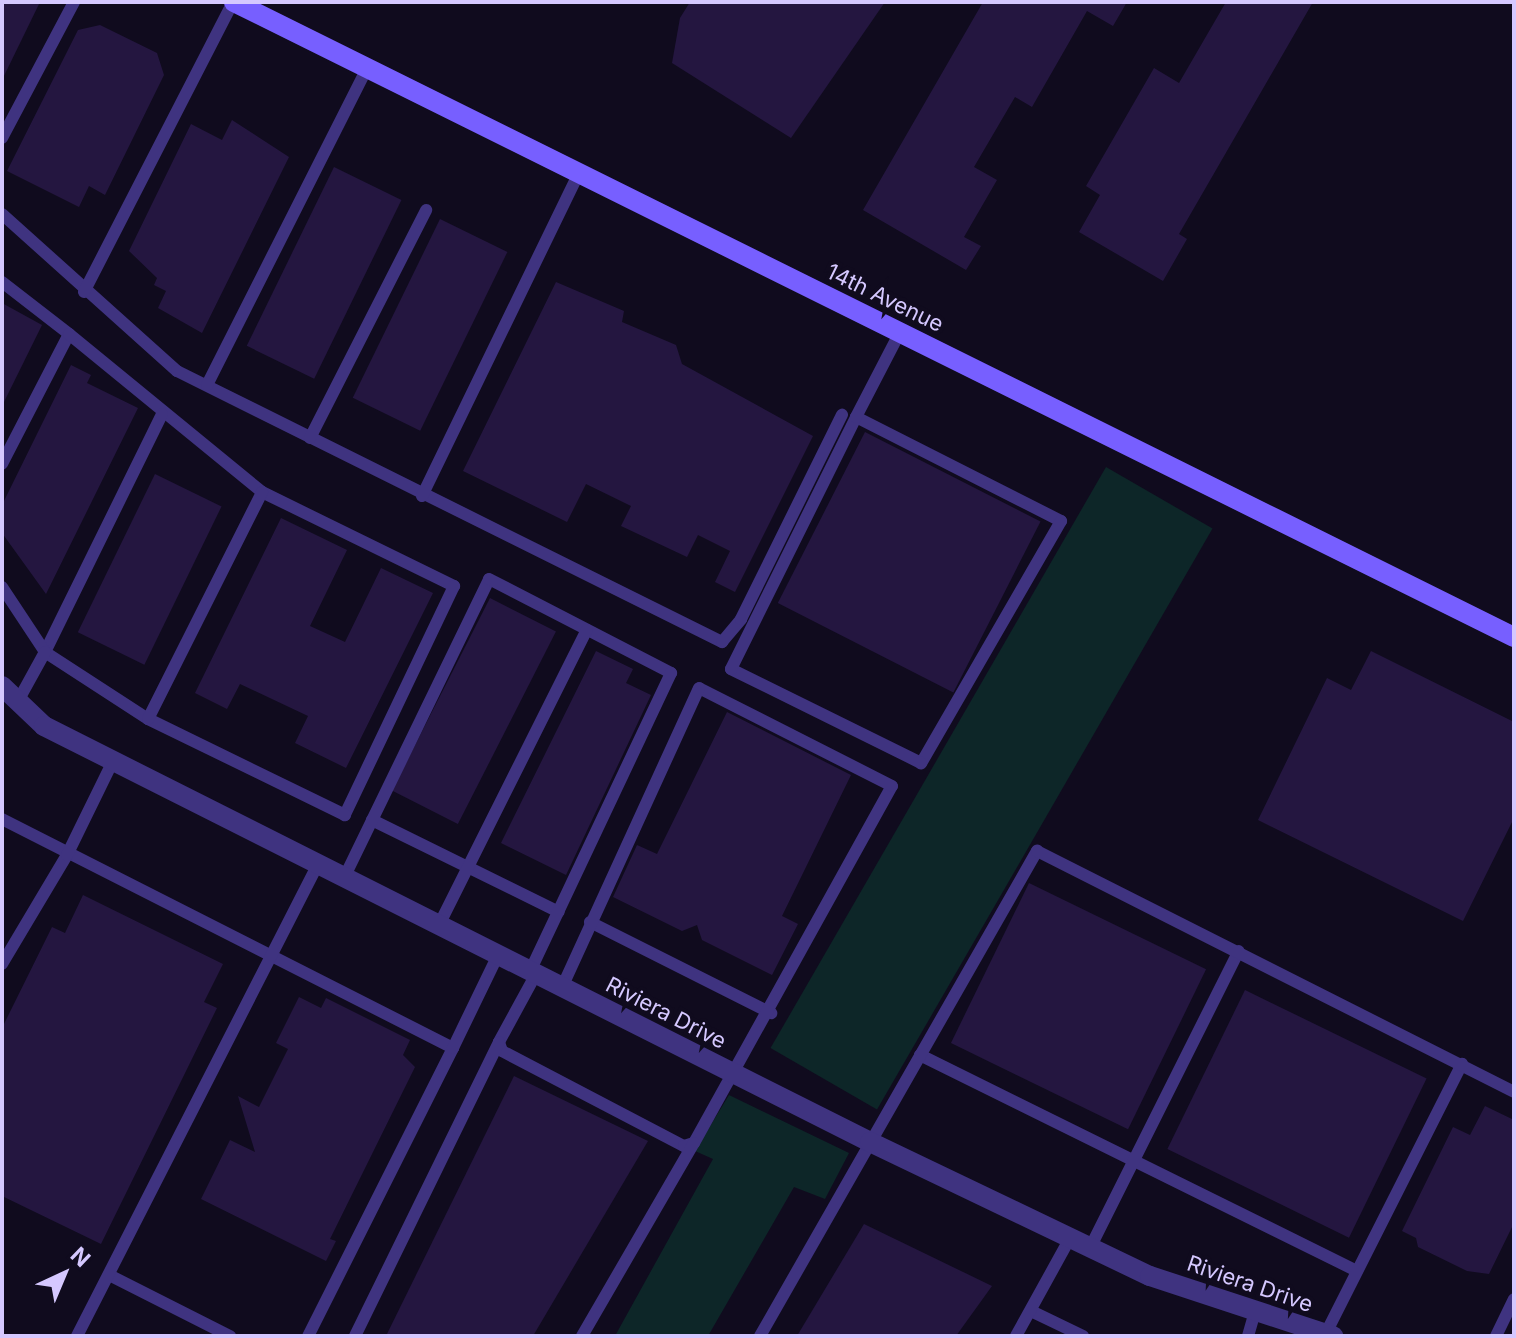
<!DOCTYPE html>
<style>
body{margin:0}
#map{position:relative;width:1516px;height:1338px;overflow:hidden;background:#100b1e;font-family:Inter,sans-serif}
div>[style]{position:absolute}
.green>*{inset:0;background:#0d2628;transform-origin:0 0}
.building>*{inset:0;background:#241640;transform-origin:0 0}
.service>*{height:12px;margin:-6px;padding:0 6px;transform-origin:6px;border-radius:6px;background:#3f3380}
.minor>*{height:20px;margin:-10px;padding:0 10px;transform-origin:10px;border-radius:10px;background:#3f3380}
.secondary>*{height:20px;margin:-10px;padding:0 10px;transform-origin:10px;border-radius:10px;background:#775fff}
span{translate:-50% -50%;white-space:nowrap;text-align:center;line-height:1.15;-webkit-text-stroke:8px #100b1e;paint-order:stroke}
.street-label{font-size:22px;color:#d5c8ff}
.frame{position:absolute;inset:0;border:4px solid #d5c8ff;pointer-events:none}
.north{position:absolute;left:24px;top:1234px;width:80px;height:80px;-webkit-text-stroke:6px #100b1e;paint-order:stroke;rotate:44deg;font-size:22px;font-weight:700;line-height:32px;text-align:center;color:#d5c8ff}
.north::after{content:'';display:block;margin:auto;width:28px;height:36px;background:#d5c8ff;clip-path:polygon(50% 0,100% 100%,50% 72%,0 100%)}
</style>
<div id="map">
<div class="green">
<div style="left:1106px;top:467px;width:123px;height:671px;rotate:30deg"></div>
<div style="clip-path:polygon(729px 1095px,849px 1153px,825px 1199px,794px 1187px,708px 1336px,615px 1336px,713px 1159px,695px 1151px)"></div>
</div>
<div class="building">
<div style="clip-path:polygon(2px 2px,40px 2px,2px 80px)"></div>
<div style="clip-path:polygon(690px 2px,885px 2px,791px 138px,672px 63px,680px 18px)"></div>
<div style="clip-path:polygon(983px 2px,1127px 2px,1113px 26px,1087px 11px,1032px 107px,1015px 97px,974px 167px,997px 180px,964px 237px,981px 246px,966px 270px,863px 210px)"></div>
<div style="clip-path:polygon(1226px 2px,1313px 2px,1179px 234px,1187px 239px,1163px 281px,1079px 232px,1100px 195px,1086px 186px,1154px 68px,1179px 83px)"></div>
<div style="clip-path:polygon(100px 25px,157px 53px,164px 75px,105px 195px,89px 186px,79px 207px,7px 171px,78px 30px)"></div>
<div style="clip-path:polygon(232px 120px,289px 157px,202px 333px,158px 308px,166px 291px,154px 285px,157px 278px,129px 251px,191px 124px,222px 140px)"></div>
<div style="left:334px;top:167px;width:75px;height:199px;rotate:26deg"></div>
<div style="left:440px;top:219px;width:75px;height:199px;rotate:26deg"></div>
<div style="clip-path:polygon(556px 282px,624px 311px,622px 322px,676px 345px,682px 364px,813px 436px,735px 592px,715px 582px,730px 551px,698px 535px,687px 557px,621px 526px,631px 506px,586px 484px,567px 522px,463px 471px)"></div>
<div style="clip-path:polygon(2px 303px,42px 325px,2px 406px)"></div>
<div style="clip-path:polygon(71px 365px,91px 375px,87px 383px,138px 408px,46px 594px,2px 533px,2px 505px)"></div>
<div style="left:865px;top:432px;width:197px;height:192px;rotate:27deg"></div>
<div style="left:155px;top:474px;width:74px;height:176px;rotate:26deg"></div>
<div style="clip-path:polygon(281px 518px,347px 550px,310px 626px,345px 642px,381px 568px,433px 593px,346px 768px,295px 743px,308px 716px,240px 684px,227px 709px,195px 693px)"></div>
<div style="left:490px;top:598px;width:74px;height:216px;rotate:27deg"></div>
<div style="clip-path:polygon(596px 651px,633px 669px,626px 683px,651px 695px,566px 875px,501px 843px)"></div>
<div style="clip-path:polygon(1371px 651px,1514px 722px,1514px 818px,1463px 921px,1258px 820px,1327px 678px,1351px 690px)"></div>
<div style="clip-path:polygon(727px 712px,851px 775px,782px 916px,798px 924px,772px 975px,702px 940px,697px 925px,682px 931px,613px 897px,637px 845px,657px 854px)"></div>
<div style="left:1029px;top:883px;width:197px;height:178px;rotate:26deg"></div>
<div style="clip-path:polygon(83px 895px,223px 964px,204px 1002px,217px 1008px,101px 1244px,2px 1196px,2px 1028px,52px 927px,65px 933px)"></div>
<div style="left:1245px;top:990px;width:202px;height:177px;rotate:26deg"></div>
<div style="clip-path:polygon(299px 997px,321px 1008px,326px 998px,410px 1040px,403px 1055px,415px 1067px,330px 1239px,336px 1241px,326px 1261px,201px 1199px,230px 1140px,255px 1152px,238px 1096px,259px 1107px,288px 1049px,276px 1043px)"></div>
<div style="clip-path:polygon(514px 1076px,648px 1141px,533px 1336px,386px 1336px)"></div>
<div style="clip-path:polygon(1485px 1106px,1514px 1120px,1514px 1223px,1489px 1274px,1467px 1271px,1418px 1247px,1416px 1238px,1402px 1231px,1453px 1127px,1470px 1135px)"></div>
<div style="clip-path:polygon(864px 1224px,992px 1286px,956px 1336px,797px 1336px)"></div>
</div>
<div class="service">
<div style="left:2px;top:138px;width:154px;rotate:-62.1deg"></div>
<div style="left:2px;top:214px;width:235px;rotate:41.9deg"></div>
<div style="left:177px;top:371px;width:609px;rotate:26.44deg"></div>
<div style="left:722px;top:642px;width:30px;rotate:-50deg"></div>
<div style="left:741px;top:619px;width:228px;rotate:-63.7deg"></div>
<div style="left:2px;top:282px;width:85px;rotate:37.8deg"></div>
<div style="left:69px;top:334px;width:146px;rotate:117.3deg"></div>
<div style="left:84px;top:292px;width:326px;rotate:-62.8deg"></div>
<div style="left:69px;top:334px;width:249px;rotate:39.3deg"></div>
<div style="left:262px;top:492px;width:214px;rotate:26.1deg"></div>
<div style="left:454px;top:586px;width:254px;rotate:115.5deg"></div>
<div style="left:345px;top:815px;width:219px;rotate:-154deg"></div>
<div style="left:148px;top:719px;width:123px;rotate:-147deg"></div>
<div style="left:45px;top:652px;width:265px;rotate:-63.8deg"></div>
<div style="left:207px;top:385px;width:355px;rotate:-63.2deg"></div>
<div style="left:856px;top:417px;width:230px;rotate:26.9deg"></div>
<div style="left:1061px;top:521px;width:280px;rotate:120deg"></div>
<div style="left:921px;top:763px;width:212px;rotate:-153.7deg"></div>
<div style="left:731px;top:669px;width:281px;rotate:-63.6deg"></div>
<div style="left:856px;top:417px;width:96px;rotate:-62.6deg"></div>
<div style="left:310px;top:438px;width:256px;rotate:-63deg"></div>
<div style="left:422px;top:496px;width:359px;rotate:-64.1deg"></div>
<div style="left:2px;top:587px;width:78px;rotate:56.5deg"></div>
<div style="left:45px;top:652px;width:56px;rotate:118.9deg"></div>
<div style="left:148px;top:719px;width:254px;rotate:-63.3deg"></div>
<div style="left:2px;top:819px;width:506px;rotate:26.92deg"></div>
<div style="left:453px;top:1048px;width:322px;rotate:116.7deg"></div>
<div style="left:372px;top:820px;width:208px;rotate:26.2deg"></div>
<div style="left:344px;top:878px;width:332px;rotate:-64.1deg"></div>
<div style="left:489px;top:579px;width:205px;rotate:27.3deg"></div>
<div style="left:671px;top:673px;width:330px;rotate:115.3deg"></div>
<div style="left:590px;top:922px;width:203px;rotate:26.7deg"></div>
<div style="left:439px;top:925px;width:330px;rotate:-63.4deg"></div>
<div style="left:2px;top:964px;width:127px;rotate:-59.2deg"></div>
<div style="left:67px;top:855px;width:105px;rotate:-63.9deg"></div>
<div style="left:536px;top:974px;width:77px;rotate:118.6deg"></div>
<div style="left:499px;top:1042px;width:9px;rotate:72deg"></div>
<div style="left:502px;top:1051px;width:205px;rotate:27.6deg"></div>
<div style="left:684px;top:1146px;width:10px;rotate:-17deg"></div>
<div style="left:694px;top:1143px;width:408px;rotate:-61deg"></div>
<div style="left:892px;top:786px;width:216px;rotate:-153.1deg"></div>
<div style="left:699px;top:688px;width:329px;rotate:114.6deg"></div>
<div style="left:453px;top:1048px;width:103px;rotate:-64.2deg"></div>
<div style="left:920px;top:1055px;width:487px;rotate:26.3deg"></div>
<div style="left:1090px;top:1248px;width:332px;rotate:-63.4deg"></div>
<div style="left:109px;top:1275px;width:136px;rotate:26.8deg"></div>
<div style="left:1031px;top:1311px;width:58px;rotate:25.7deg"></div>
<div style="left:1325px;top:1335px;width:304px;rotate:-63.2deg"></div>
<div style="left:77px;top:1336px;width:530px;rotate:-62.95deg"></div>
<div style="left:355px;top:1336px;width:327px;rotate:-63.9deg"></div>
<div style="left:582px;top:1336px;width:223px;rotate:-59.9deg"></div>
<div style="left:760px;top:1336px;width:559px;rotate:-60.27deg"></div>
<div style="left:1037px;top:851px;width:534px;rotate:26.8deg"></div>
<div style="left:1016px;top:1336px;width:112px;rotate:-61.1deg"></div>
<div style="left:1248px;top:1336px;width:26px;rotate:-74deg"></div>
<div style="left:1496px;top:1336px;width:41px;rotate:-64.1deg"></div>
</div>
<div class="minor">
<div style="left:2px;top:686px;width:58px;rotate:43.6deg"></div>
<div style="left:44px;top:726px;width:925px;rotate:26.73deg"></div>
<div style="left:870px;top:1142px;width:310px;rotate:25.6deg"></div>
<div style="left:1150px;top:1276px;width:193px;rotate:18.2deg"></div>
</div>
<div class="secondary">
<div style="left:234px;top:2px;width:1429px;rotate:26.39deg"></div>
</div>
<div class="street-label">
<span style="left:885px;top:298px;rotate:26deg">14th Avenue</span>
<span style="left:666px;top:1013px;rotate:27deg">Riviera Drive</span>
<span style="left:1250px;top:1284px;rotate:19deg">Riviera Drive</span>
</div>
<div class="frame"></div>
<div class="north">N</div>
</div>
